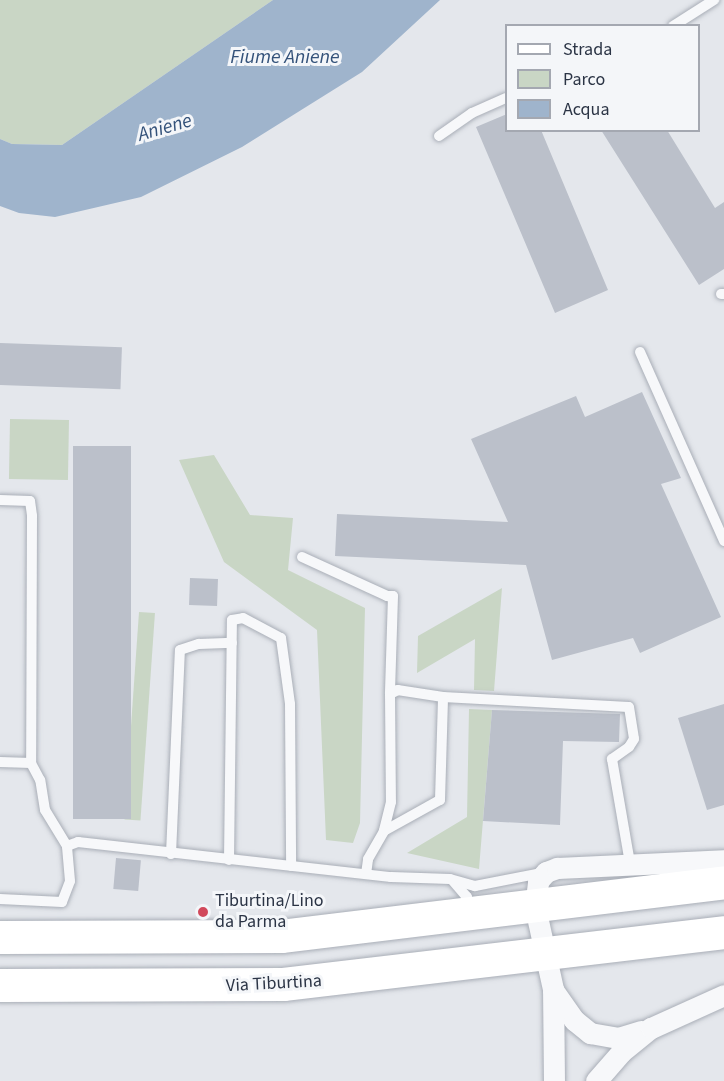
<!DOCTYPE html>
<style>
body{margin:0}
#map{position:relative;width:724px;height:1081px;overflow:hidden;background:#e4e7ec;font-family:"Source Sans 3",sans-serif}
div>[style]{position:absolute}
.green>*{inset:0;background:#c9d6c5;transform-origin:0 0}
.water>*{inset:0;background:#9fb4cc}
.building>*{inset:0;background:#bbc0ca;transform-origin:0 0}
.roads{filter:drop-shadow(0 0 2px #a9aeb7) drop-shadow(0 0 2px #a9aeb7)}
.lane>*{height:10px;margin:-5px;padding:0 5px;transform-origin:5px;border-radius:5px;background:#f7f8fa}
.street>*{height:21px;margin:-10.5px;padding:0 10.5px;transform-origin:10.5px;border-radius:10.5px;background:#f7f8fa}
.primary>*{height:33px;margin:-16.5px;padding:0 16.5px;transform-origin:16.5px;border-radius:16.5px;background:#fff}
.dots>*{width:16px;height:16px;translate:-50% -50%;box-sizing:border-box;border:3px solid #f4f6f9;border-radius:50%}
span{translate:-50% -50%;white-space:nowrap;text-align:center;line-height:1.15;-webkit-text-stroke:6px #f4f6f9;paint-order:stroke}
.poi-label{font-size:18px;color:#2b3445}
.left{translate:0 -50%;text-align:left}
.street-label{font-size:18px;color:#2b3445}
.water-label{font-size:20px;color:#34527a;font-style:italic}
.legend{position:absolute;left:505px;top:24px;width:195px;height:108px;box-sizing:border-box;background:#f4f6f9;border:2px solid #a4a8b1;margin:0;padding:8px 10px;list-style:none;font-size:18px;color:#2b3445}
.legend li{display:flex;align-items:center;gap:12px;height:30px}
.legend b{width:30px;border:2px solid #a4a8b1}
</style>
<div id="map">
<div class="green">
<div style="clip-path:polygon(0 0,273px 0,62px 145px,12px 144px,0 139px)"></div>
<div style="left:10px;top:419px;width:59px;height:60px;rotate:1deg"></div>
<div style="clip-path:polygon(214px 455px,250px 515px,293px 518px,288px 570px,365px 608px,360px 823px,353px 843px,326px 840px,317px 630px,224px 562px,179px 460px)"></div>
<div style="clip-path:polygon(502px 588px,494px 691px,474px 690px,475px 639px,417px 673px,418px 636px)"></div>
<div style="left:139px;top:612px;width:16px;height:208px;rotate:4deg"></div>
<div style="clip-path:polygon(469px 709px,492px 710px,479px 869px,407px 853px,467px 817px)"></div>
</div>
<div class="water">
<div style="clip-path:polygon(273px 0,440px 0,362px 72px,242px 147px,141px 197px,55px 217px,19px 213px,0 206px,0 139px,12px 144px,62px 145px)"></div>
</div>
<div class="building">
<div style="clip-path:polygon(507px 114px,507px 130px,541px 130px,608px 290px,555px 313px,476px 127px)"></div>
<div style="clip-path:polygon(601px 130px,667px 130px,715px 208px,724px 202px,724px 269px,699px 285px)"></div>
<div style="left:0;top:343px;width:122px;height:42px;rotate:2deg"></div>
<div style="clip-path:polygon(642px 392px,681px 478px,661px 484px,721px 617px,640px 653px,633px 638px,552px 660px,526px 565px,335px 556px,337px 514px,508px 522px,471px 439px,576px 396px,585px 417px)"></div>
<div style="left:73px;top:446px;width:58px;height:373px"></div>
<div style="left:190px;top:578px;width:28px;height:27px;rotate:2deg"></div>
<div style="clip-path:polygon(724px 704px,724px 805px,707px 810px,678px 718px)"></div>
<div style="clip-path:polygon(492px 710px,620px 714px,619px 742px,563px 741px,560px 825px,483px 821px)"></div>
<div style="left:116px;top:858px;width:25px;height:31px;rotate:5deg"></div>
</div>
<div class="roads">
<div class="lane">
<div style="left:673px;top:26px;width:49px;rotate:-32.4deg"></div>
<div style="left:439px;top:136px;width:40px;rotate:-34.9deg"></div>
<div style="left:472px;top:113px;width:37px;rotate:-24deg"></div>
<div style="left:721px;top:294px;width:3px"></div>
<div style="left:640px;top:352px;width:207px;rotate:66deg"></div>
<div style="left:0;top:500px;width:30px;rotate:2deg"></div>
<div style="left:30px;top:501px;width:15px;rotate:82deg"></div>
<div style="left:32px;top:516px;width:247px;rotate:90.2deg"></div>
<div style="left:31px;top:763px;width:31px;rotate:-178deg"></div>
<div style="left:302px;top:557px;width:94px;rotate:24.6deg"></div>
<div style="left:387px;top:596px;width:6px"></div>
<div style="left:393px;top:596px;width:98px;rotate:91.8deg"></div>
<div style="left:443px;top:697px;width:186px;rotate:3.1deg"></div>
<div style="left:629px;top:707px;width:32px;rotate:81deg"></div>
<div style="left:634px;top:739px;width:9px;rotate:122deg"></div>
<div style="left:629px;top:747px;width:21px;rotate:145deg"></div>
<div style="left:612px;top:759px;width:106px;rotate:80.2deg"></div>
<div style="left:67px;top:846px;width:12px;rotate:-20deg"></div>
<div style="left:78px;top:842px;width:315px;rotate:6.4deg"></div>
<div style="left:391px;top:877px;width:59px;rotate:1.9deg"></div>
<div style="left:450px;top:879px;width:26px;rotate:16deg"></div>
<div style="left:475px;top:886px;width:67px;rotate:-11.1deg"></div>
<div style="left:171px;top:854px;width:204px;rotate:-87.5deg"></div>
<div style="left:180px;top:650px;width:20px;rotate:-18deg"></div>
<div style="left:199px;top:644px;width:33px;rotate:-2deg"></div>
<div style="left:229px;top:860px;width:240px;rotate:-89.3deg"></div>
<div style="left:232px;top:620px;width:11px;rotate:-10deg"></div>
<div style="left:243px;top:618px;width:43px;rotate:27.8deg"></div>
<div style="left:281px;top:638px;width:67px;rotate:82.2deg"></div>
<div style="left:290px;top:704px;width:162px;rotate:89.6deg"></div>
<div style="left:366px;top:874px;width:15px;rotate:-82deg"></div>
<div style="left:368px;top:859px;width:32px;rotate:-60deg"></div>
<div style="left:384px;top:831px;width:64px;rotate:-29deg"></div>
<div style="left:440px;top:800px;width:103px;rotate:-88.3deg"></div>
<div style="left:443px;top:697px;width:46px;rotate:-171.2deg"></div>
<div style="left:398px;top:690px;width:9px;rotate:153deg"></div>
<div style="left:390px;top:694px;width:108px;rotate:89.5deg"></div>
<div style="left:391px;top:802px;width:30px;rotate:104deg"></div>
<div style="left:453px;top:881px;width:21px;rotate:49deg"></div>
<div style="left:467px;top:897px;width:14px;rotate:90deg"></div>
<div style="left:0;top:899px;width:62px;rotate:2.8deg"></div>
<div style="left:62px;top:902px;width:22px;rotate:-69deg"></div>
<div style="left:70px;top:881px;width:35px;rotate:-95deg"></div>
<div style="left:67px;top:846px;width:42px;rotate:-121.4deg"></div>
<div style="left:45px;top:810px;width:30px;rotate:-99deg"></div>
<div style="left:40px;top:780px;width:19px;rotate:-118deg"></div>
</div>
<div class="street">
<div style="left:553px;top:990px;width:37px;rotate:55deg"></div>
<div style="left:574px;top:1020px;width:21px;rotate:39deg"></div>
<div style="left:590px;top:1033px;width:28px;rotate:10deg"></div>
<div style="left:618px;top:1038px;width:24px;rotate:-17deg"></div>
<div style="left:554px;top:1081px;width:92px;rotate:-90.6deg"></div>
<div style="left:553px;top:989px;width:84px;rotate:-102.4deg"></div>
<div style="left:535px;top:907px;width:26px;rotate:-83deg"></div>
<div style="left:538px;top:881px;width:12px;rotate:-48deg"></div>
<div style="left:546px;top:872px;width:12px;rotate:-20deg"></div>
<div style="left:557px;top:868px;width:167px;rotate:-2.7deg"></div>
<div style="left:596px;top:1081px;width:38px;rotate:-49deg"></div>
<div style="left:621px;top:1052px;width:38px;rotate:-39deg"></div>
<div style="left:651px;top:1028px;width:80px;rotate:-24.3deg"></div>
</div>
<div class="primary">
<div style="left:0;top:937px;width:281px;rotate:-0.2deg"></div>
<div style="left:281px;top:936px;width:446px;rotate:-6.9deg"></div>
<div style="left:0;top:985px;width:283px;rotate:-0.2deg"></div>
<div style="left:283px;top:984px;width:444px;rotate:-6.7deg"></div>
</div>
</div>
<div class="dots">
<div style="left:203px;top:912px;background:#d1495b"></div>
</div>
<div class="poi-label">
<span class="left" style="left:215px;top:912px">Tiburtina/Lino<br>da Parma</span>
</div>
<div class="street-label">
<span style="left:274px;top:984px;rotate:-3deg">Via Tiburtina</span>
</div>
<div class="water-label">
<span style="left:285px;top:57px">Fiume Aniene</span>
<span style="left:165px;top:128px;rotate:-16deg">Aniene</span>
</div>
<ul class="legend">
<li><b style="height:8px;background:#fff"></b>Strada</li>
<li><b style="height:16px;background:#c9d6c5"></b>Parco</li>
<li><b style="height:16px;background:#9fb4cc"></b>Acqua</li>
</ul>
</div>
